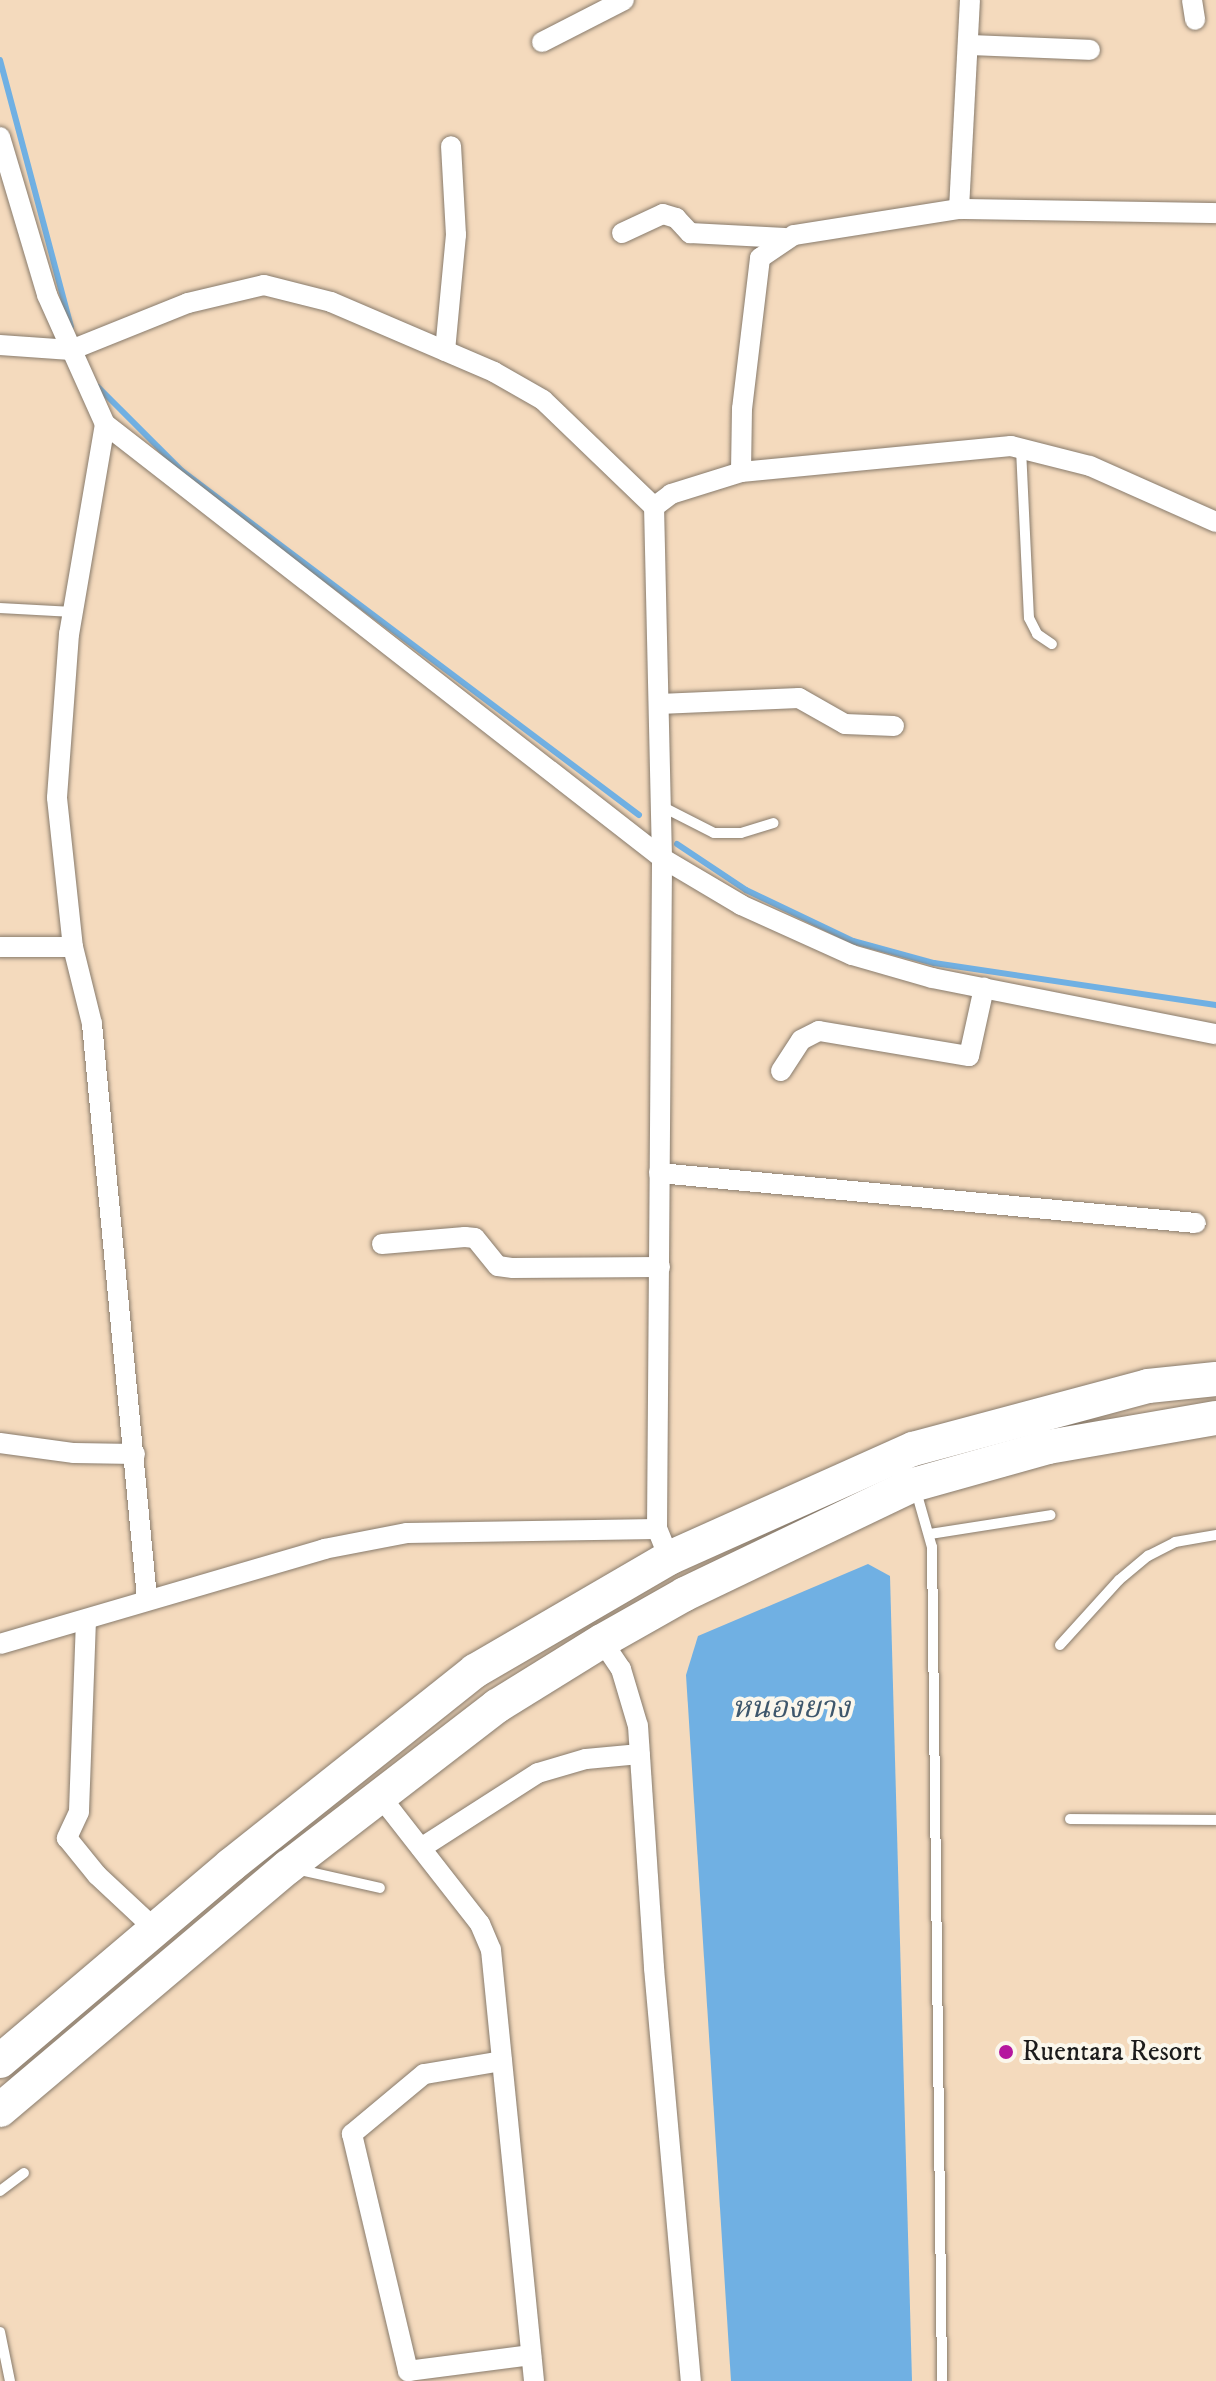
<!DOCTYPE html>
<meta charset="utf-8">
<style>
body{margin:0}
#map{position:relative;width:1216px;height:2381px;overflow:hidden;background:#f4dabd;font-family:"IM FELL DW Pica","Noto Serif Thai",serif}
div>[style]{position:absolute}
.water>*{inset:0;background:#70b0e3}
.stream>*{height:6px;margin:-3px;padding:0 3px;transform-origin:3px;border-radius:3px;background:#70b0e3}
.roads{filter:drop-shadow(0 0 2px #887b6c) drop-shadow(0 0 2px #887b6c)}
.service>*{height:10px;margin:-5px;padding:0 5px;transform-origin:5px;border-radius:5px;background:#fff}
.minor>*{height:20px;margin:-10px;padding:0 10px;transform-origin:10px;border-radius:10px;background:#fff}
.primary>*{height:34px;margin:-17px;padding:0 17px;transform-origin:17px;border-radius:17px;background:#fff}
.dots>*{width:22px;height:22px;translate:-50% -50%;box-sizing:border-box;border:4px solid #fbf7ec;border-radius:50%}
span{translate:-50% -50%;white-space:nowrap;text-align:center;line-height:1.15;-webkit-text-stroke:8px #fbf7ec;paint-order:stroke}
.poi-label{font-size:28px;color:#1c1c1c}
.left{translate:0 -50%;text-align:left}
.water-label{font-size:30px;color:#3e576c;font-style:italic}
</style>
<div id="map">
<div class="water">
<div style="clip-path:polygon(868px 1564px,890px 1576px,912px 2381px,731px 2381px,686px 1675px,698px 1636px)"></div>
</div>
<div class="stream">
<div style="left:0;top:60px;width:276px;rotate:75.1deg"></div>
<div style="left:98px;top:387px;width:119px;rotate:45deg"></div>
<div style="left:182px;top:471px;width:572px;rotate:36.97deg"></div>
<div style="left:677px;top:844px;width:83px;rotate:33.7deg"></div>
<div style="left:746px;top:890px;width:119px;rotate:25.5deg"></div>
<div style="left:853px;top:941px;width:84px;rotate:15.2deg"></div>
<div style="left:934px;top:963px;width:285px;rotate:8.5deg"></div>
</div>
<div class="roads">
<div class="service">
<div style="left:1021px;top:449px;width:169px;rotate:87.3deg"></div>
<div style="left:1029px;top:618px;width:18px;rotate:63deg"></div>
<div style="left:1037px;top:634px;width:18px;rotate:34deg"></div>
<div style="left:0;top:608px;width:73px;rotate:3.1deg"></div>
<div style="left:661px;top:806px;width:59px;rotate:27deg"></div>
<div style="left:714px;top:833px;width:27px"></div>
<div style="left:741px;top:833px;width:34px;rotate:-17deg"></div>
<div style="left:916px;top:1491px;width:58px;rotate:74.1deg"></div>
<div style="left:932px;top:1547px;width:834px;rotate:89.31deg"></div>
<div style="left:930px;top:1534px;width:122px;rotate:-8.9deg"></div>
<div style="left:1060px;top:1645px;width:88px;rotate:-47.8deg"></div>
<div style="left:1119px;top:1580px;width:38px;rotate:-40deg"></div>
<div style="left:1148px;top:1556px;width:30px;rotate:-27deg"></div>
<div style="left:1175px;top:1542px;width:42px;rotate:-9.7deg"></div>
<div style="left:1070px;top:1819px;width:146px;rotate:0.4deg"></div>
<div style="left:296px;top:1869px;width:86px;rotate:12.7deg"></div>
<div style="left:0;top:2191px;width:30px;rotate:-37deg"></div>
<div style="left:0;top:2332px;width:50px;rotate:78.5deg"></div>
</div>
<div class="minor">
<div style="left:1192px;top:0;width:20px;rotate:81deg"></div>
<div style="left:542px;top:42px;width:92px;rotate:-27.1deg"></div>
<div style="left:968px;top:45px;width:122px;rotate:2.3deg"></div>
<div style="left:0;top:137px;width:165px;rotate:73.4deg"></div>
<div style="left:47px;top:295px;width:141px;rotate:65.8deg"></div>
<div style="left:105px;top:424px;width:706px;rotate:37.92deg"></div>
<div style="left:662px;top:858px;width:92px;rotate:30.7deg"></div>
<div style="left:741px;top:905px;width:122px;rotate:24.2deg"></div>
<div style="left:852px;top:955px;width:83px;rotate:16deg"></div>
<div style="left:932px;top:978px;width:289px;rotate:11.2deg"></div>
<div style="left:959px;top:209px;width:257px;rotate:0.9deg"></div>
<div style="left:622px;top:233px;width:45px;rotate:-24.9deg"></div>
<div style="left:663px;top:214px;width:14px;rotate:17deg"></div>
<div style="left:676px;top:218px;width:21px;rotate:47deg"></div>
<div style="left:690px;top:233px;width:95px;rotate:3deg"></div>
<div style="left:0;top:345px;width:71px;rotate:4deg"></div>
<div style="left:71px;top:350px;width:126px;rotate:-21.9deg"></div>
<div style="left:188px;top:303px;width:78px;rotate:-13.3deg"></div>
<div style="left:264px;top:285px;width:69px;rotate:14.2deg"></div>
<div style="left:331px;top:302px;width:177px;rotate:23.2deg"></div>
<div style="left:494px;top:372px;width:56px;rotate:29.7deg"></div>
<div style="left:543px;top:400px;width:154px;rotate:43.9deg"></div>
<div style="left:445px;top:351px;width:117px;rotate:-84.6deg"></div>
<div style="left:456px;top:235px;width:89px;rotate:-93.2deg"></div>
<div style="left:105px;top:424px;width:213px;rotate:99.7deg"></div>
<div style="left:69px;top:634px;width:164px;rotate:94.2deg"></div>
<div style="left:57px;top:798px;width:150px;rotate:83.9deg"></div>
<div style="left:73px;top:947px;width:79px;rotate:76.1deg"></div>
<div style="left:92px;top:1024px;width:577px;rotate:84.53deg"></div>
<div style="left:741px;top:472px;width:271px;rotate:-5.5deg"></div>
<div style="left:1011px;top:446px;width:81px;rotate:14.2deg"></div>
<div style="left:1090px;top:466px;width:138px;rotate:24deg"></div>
<div style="left:659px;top:704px;width:140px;rotate:-2.5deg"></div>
<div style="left:799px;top:698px;width:53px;rotate:29.5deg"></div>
<div style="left:845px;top:724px;width:49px;rotate:2.3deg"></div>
<div style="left:0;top:947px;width:73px"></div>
<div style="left:781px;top:1071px;width:37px;rotate:-57deg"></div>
<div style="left:801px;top:1040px;width:20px;rotate:-27deg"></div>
<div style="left:819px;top:1031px;width:152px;rotate:9.5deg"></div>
<div style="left:969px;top:1056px;width:70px;rotate:-77.6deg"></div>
<div style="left:659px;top:1173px;width:539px;rotate:5.32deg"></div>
<div style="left:382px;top:1244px;width:83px;rotate:-4.8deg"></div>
<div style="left:465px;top:1237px;width:10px;rotate:6deg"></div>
<div style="left:475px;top:1238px;width:36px;rotate:51deg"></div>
<div style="left:498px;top:1266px;width:15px;rotate:8deg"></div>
<div style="left:513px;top:1268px;width:147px;rotate:-0.4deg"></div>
<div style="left:0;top:1443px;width:75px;rotate:7.7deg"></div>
<div style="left:74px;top:1453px;width:61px;rotate:0.9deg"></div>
<div style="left:669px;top:1558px;width:31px;rotate:-112deg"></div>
<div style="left:657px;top:1529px;width:671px;rotate:-89.57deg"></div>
<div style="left:662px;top:858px;width:351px;rotate:-91.3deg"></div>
<div style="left:654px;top:507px;width:21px;rotate:-37deg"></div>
<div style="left:671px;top:494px;width:73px;rotate:-17.4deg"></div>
<div style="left:741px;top:472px;width:63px;rotate:-89.1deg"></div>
<div style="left:742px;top:409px;width:152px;rotate:-83.2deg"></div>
<div style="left:760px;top:258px;width:41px;rotate:-34.1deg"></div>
<div style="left:794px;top:235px;width:167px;rotate:-9deg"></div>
<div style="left:959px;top:209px;width:209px;rotate:-87deg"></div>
<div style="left:86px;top:1620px;width:192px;rotate:92.1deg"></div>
<div style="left:79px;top:1812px;width:29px;rotate:115deg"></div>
<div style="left:67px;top:1838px;width:48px;rotate:51deg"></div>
<div style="left:97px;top:1875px;width:79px;rotate:43deg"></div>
<div style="left:602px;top:1641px;width:34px;rotate:56deg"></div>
<div style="left:621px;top:1669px;width:59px;rotate:73.4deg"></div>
<div style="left:638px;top:1726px;width:243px;rotate:86.2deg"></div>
<div style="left:654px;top:1968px;width:415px;rotate:84.9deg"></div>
<div style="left:0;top:1644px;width:338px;rotate:-16.3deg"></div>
<div style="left:324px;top:1549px;width:85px;rotate:-10.9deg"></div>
<div style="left:407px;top:1533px;width:250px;rotate:-0.9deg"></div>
<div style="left:380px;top:1796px;width:162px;rotate:52deg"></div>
<div style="left:480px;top:1924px;width:28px;rotate:67deg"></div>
<div style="left:491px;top:1950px;width:433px;rotate:84.3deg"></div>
<div style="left:421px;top:1848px;width:139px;rotate:-32.7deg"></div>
<div style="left:538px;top:1773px;width:50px;rotate:-16.3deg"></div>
<div style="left:586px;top:1759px;width:54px;rotate:-5.3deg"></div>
<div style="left:502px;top:2061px;width:79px;rotate:170.5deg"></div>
<div style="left:424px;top:2074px;width:94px;rotate:140.2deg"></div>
<div style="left:352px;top:2134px;width:244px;rotate:76.7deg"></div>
<div style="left:408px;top:2371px;width:124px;rotate:-7.4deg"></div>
</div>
<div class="primary">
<div style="left:0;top:2061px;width:303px;rotate:-40.3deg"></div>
<div style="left:231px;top:1865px;width:312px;rotate:-38.5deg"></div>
<div style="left:475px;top:1671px;width:225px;rotate:-30.2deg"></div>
<div style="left:669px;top:1558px;width:267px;rotate:-24.1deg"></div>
<div style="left:913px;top:1449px;width:243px;rotate:-15deg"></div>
<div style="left:1148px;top:1386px;width:68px;rotate:-5.9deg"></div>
<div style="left:0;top:2110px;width:377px;rotate:-40.2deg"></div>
<div style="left:288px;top:1867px;width:264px;rotate:-37.6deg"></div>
<div style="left:497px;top:1706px;width:123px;rotate:-31.8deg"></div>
<div style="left:602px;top:1641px;width:95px;rotate:-29.5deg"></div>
<div style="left:685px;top:1594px;width:253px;rotate:-25.6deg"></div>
<div style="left:913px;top:1485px;width:140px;rotate:-15.7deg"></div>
<div style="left:1048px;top:1447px;width:170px;rotate:-9.8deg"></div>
</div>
</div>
<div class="dots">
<div style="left:1006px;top:2052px;background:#b5179e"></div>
</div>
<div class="poi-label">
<span class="left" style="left:1022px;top:2052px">Ruentara Resort</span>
</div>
<div class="water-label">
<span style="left:791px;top:1709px">หนองยาง</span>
</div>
</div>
